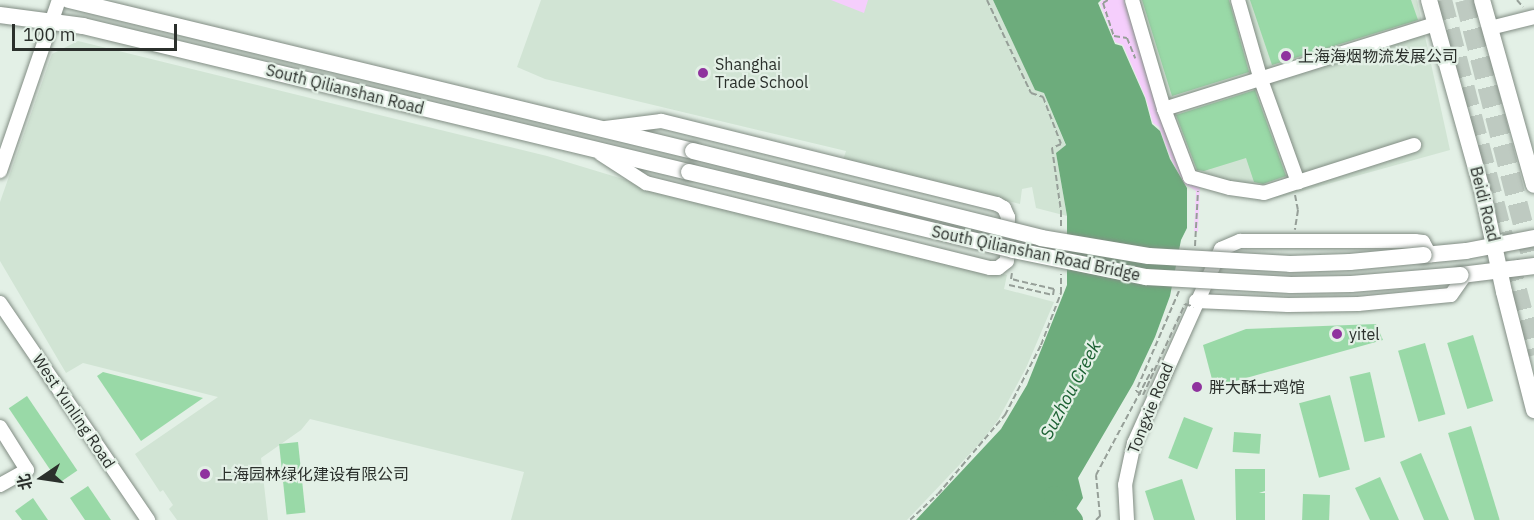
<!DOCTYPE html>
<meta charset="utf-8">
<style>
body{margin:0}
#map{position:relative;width:1534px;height:520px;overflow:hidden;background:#e3f0e6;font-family:"IBM Plex Sans","Noto Sans SC",sans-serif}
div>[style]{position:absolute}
.built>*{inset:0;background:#d1e4d4}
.green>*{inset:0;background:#f5cefc}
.water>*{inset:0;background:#6dac7c}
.river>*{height:20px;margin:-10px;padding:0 10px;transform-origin:10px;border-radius:10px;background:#6dac7c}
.building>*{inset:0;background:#99d9a7;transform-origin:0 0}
.highway-tunnel>*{height:20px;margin-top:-10px;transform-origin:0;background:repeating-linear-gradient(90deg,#becac1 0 20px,transparent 0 30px)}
.path>*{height:2px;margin-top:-1px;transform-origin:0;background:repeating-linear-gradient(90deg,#969f98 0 6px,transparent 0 9px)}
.roads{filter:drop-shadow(0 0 2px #828d84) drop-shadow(0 0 2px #828d84)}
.minor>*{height:14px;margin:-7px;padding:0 7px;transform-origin:7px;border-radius:7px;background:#fff}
.major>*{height:16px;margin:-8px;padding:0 8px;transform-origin:8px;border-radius:8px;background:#fff}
.path-bridge>*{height:2px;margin-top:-1px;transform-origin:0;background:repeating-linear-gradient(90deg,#969f98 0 6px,transparent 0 9px)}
.bridges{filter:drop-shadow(0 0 2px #828d84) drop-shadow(0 0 2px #828d84)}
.major-bridge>*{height:16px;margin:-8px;padding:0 8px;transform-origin:8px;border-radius:8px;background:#fff}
.dots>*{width:16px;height:16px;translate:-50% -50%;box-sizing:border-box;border:3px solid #e3f0e6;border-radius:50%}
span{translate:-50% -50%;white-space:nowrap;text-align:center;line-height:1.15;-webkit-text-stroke:4.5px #e3f0e6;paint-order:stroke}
.poi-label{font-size:16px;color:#2b302c}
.left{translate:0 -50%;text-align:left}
.street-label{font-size:16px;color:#2b302c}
.water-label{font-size:18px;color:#1c6133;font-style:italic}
.north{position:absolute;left:12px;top:448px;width:60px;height:60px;-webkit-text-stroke:4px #e3f0e6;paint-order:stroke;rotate:257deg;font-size:16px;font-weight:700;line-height:24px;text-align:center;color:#2b302c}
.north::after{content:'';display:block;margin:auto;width:21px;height:27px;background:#2b302c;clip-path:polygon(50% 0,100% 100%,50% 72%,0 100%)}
.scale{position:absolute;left:12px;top:24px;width:165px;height:27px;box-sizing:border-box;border:3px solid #2b302c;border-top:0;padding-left:8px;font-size:18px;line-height:21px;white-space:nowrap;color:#2b302c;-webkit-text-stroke:4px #e3f0e6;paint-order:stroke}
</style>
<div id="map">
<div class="built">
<div style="clip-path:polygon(541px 0,993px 0,1035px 89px,1044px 93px,1066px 146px,1056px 153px,1067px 216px,1036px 208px,1032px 187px,1022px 189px,1020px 204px,843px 160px,846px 151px,545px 79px,517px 67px)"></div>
<div style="clip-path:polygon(1126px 0,1417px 0,1450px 150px,1277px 198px,1231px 191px,1189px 179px)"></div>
<div style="clip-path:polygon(78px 41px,547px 156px,646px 186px,1007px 275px,1004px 289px,1054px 302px,1026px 368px,998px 420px,982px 441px,907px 520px,511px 520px,524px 472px,310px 419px,301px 430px,261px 458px,268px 520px,177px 520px,169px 509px,173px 505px,163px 490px,160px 492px,135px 454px,218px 397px,83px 363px,66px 373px,0 261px,0 202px,52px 54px)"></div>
</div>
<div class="green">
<div style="clip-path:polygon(831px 0,868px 0,864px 13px)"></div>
<div style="clip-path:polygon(1103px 0,1124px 0,1161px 111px,1200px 184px,1198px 232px,1194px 231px,1196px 191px,1185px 184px,1172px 161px,1159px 127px,1153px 123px,1146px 98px,1123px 45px,1115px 42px,1100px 3px)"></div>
</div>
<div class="water">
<div style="clip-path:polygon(993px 0,1101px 0,1098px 3px,1115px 44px,1122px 46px,1145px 98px,1152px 124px,1160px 131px,1170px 159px,1187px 188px,1187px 228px,1181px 240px,1170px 296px,1155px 337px,1133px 384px,1078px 478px,1083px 498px,1069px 520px,916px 520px,1001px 429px,1027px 385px,1067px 285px,1067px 216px,1056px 153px,1066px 145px,1044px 93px,1035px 90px)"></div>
</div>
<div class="river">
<div style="left:1054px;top:496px;width:31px;rotate:52deg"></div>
</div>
<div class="building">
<div style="clip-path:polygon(1142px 0,1229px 0,1249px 72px,1172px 96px)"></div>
<div style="clip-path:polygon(1250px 0,1411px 0,1418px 20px,1272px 65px)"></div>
<div style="clip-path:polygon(1255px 90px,1286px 176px,1263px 184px,1254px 182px,1246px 158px,1204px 171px,1197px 170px,1176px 115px)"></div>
<div style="clip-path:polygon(1376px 324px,1383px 340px,1214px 387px,1203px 345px,1246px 329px)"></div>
<div style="left:1473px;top:335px;width:69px;height:27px;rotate:73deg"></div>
<div style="left:1425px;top:343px;width:74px;height:28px;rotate:74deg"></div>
<div style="clip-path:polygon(103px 372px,203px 398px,141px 441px,97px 376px)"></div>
<div style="left:1370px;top:372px;width:67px;height:21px;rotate:77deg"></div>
<div style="left:1330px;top:395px;width:77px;height:32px;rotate:75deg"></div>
<div style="left:27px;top:396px;width:90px;height:22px;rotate:56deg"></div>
<div style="left:1184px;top:417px;width:31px;height:44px;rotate:21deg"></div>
<div style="left:1471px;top:426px;width:98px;height:24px;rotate:73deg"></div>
<div style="left:1234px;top:432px;width:27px;height:20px;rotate:4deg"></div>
<div style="left:298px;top:442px;width:71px;height:19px;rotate:84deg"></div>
<div style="clip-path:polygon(1421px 453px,1449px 520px,1424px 520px,1400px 462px)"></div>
<div style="clip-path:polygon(1235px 469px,1265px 469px,1265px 491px,1259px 493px,1265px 493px,1265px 520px,1236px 520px)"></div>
<div style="clip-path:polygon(1380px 477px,1399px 520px,1370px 520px,1355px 488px)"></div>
<div style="clip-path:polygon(1182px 479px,1195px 520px,1154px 520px,1145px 491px)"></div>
<div style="clip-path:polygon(88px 486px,111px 520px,85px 520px,70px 498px)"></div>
<div style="left:1303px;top:494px;width:27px;height:26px;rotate:2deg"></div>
<div style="clip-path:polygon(33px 498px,48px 520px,22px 520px,15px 511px)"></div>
</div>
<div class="highway-tunnel">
<div style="left:1442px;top:0;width:367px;rotate:75.5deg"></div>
<div style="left:1465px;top:0;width:275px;rotate:75.5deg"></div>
</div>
<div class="path">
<div style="left:987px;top:0;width:103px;rotate:64.7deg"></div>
<div style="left:1031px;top:93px;width:13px;rotate:18deg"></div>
<div style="left:1043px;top:97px;width:50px;rotate:69deg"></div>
<div style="left:1061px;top:144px;width:10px;rotate:156deg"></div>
<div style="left:1052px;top:148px;width:64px;rotate:81.9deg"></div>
<div style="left:1061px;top:211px;width:18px;rotate:90deg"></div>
<div style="left:1108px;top:0;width:6px;rotate:149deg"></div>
<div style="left:1103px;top:3px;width:35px;rotate:72deg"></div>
<div style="left:1114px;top:36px;width:13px;rotate:9deg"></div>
<div style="left:1127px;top:38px;width:22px;rotate:68deg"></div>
<div style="left:1517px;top:0;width:9px;rotate:49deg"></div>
<div style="left:1295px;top:195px;width:15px;rotate:79deg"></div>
<div style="left:1298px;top:210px;width:20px;rotate:99deg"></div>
<div style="left:1195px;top:246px;width:55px;rotate:-86.9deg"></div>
<div style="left:1009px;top:285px;width:45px;rotate:12.8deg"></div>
<div style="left:1053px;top:295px;width:6px;rotate:-81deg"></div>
<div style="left:1054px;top:289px;width:44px;rotate:-166.9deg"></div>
<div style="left:1011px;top:279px;width:6px;rotate:-81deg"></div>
<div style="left:910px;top:520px;width:38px;rotate:-43deg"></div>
<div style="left:938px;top:494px;width:104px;rotate:-49.7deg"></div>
<div style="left:1005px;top:415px;width:79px;rotate:-62.8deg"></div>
<div style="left:1041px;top:345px;width:56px;rotate:-69deg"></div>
<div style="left:1061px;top:293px;width:19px;rotate:-90deg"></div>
<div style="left:1096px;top:520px;width:6px;rotate:-45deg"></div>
<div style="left:1100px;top:516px;width:41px;rotate:-95.6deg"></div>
<div style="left:1096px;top:475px;width:121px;rotate:-62deg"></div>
</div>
<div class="roads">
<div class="minor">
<div style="left:1132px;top:0;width:114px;rotate:73.6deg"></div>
<div style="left:1164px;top:109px;width:285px;rotate:-17.4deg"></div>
<div style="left:1238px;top:0;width:83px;rotate:74deg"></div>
<div style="left:1261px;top:80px;width:109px;rotate:70.1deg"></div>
<div style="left:1298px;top:182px;width:122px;rotate:-17.7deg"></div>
<div style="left:1490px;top:28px;width:45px;rotate:-14deg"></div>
<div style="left:1164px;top:109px;width:73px;rotate:69.1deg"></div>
<div style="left:1190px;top:177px;width:41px;rotate:15.4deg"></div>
<div style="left:1230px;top:188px;width:34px;rotate:8deg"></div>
<div style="left:1264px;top:193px;width:36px;rotate:-18deg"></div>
<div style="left:601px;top:154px;width:54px;rotate:32.8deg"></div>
<div style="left:646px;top:183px;width:354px;rotate:13.9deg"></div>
<div style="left:990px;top:268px;width:8px"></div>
<div style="left:998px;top:268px;width:11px;rotate:-38deg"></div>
<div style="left:1007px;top:261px;width:44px;rotate:-88.7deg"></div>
<div style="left:1008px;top:217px;width:10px;rotate:-114deg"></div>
<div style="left:1004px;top:208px;width:8px;rotate:-150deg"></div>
<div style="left:997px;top:204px;width:346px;rotate:-166.1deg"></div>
<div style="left:661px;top:121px;width:56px;rotate:172.9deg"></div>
<div style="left:0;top:171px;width:181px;rotate:-71deg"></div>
<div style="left:1196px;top:301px;width:92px;rotate:2.5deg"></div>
<div style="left:1288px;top:305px;width:70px;rotate:-0.8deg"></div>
<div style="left:1358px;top:304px;width:93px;rotate:-5.5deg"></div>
<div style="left:1451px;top:295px;width:24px;rotate:-55deg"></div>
<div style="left:0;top:303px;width:263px;rotate:55.7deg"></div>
<div style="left:0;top:427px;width:51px;rotate:57.9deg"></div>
<div style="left:27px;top:470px;width:31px;rotate:151deg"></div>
<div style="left:1127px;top:520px;width:35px;rotate:-93deg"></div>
<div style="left:1125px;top:485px;width:43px;rotate:-77.9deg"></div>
<div style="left:1134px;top:443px;width:213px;rotate:-65.8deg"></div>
<div style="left:1221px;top:249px;width:21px;rotate:-23deg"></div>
<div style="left:1240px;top:241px;width:175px"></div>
<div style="left:1415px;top:241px;width:8px;rotate:7deg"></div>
<div style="left:1423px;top:242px;width:15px;rotate:62deg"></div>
</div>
<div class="major">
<div style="left:69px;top:0;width:642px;rotate:13.6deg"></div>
<div style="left:1429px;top:0;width:201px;rotate:74.4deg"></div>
<div style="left:1483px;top:194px;width:100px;rotate:77.9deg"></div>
<div style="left:1504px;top:292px;width:122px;rotate:75.7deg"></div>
<div style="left:1482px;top:0;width:192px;rotate:74.3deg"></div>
<div style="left:0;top:15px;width:84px;rotate:7.5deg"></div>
<div style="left:83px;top:26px;width:623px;rotate:13.55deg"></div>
<div style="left:1424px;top:255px;width:42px;rotate:-5.4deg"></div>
<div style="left:1466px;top:251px;width:69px;rotate:-10.8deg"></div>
<div style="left:1461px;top:275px;width:74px;rotate:-7deg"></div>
</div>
</div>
<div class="path-bridge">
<div style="left:1179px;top:291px;width:109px;rotate:113.3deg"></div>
<div style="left:1136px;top:391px;width:8px;rotate:30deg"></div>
<div style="left:1143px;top:395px;width:100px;rotate:-65.2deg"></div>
<div style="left:1185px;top:304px;width:9px;rotate:18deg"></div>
</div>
<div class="bridges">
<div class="major-bridge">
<div style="left:693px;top:151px;width:359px;rotate:14deg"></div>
<div style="left:1041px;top:238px;width:109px;rotate:9.5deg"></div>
<div style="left:1149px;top:256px;width:141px;rotate:3.2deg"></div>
<div style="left:1290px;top:264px;width:60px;rotate:-1.9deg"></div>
<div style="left:1350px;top:262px;width:74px;rotate:-5.4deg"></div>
<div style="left:689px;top:172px;width:333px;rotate:13.5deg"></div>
<div style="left:1013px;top:250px;width:136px;rotate:11.5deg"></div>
<div style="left:1146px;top:277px;width:145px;rotate:3.2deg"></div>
<div style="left:1291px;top:285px;width:60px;rotate:-1deg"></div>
<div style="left:1351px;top:284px;width:110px;rotate:-4.7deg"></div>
</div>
</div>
<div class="dots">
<div style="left:1286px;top:56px;background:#8f339e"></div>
<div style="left:703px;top:73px;background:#8f339e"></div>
<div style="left:1337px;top:334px;background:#8f339e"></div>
<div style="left:1197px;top:387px;background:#8f339e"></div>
<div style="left:205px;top:474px;background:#8f339e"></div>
</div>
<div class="poi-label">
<span class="left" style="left:1298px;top:56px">上海海烟物流发展公司</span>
<span class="left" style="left:715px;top:73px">Shanghai<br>Trade School</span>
<span class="left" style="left:1349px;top:334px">yitel</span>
<span class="left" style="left:1209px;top:387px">胖大酥士鸡馆</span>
<span class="left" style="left:217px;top:474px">上海园林绿化建设有限公司</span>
</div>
<div class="street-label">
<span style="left:345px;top:89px;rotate:14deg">South Qilianshan Road</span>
<span style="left:1485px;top:204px;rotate:76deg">Beidi Road</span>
<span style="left:1036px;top:253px;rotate:12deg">South Qilianshan Road Bridge</span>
<span style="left:1150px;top:408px;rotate:-68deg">Tongxie Road</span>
<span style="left:74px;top:411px;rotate:56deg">West Yunling Road</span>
</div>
<div class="water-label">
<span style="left:1071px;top:390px;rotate:-62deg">Suzhou Creek</span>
</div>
<div class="north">北</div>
<div class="scale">100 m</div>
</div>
